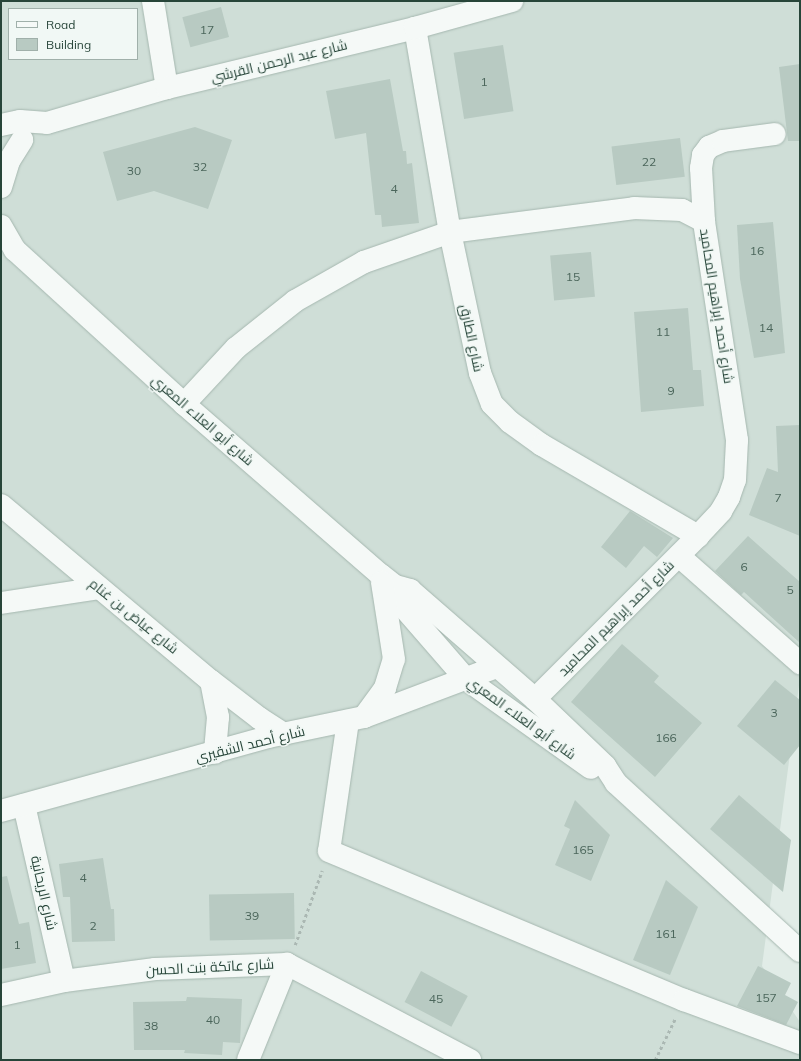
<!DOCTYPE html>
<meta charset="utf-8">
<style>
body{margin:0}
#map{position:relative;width:801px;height:1061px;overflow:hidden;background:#e1ece7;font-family:Mulish,Cairo,sans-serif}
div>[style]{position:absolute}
.built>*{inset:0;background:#cfded7}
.building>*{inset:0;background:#b8cac2;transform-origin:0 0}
.path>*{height:2.5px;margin-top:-1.25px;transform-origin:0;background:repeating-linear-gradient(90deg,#abb8b3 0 3px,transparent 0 6px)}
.roads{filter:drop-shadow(0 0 1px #a5b7af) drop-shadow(0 0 1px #a5b7af)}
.minor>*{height:22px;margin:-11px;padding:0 11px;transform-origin:11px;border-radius:11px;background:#f5f9f7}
span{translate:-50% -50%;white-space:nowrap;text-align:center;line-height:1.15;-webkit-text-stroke:3px #f1f8f5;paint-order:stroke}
.number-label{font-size:12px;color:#4b665b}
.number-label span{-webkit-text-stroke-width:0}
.street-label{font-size:14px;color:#274539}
.frame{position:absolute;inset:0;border:2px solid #274539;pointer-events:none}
.legend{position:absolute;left:8px;top:8px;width:130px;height:52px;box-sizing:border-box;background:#f1f8f5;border:1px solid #a0b0aa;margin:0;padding:5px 7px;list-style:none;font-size:12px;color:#274539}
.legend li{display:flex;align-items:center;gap:8px;height:20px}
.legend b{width:20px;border:1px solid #a0b0aa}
</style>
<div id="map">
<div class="built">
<div style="clip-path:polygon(evenodd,1px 1px,800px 1px,800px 678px,762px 966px,800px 1022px,800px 1060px,1px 1060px,1px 1px,9px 9px,137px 9px,137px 59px,9px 59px,9px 9px)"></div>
</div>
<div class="building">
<div style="left:221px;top:7px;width:31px;height:40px;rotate:75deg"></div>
<div style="left:503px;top:45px;width:67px;height:50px;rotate:81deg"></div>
<div style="clip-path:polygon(800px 64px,800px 141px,788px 141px,779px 67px)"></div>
<div style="clip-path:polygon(390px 79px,403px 151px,406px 151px,407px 164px,412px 163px,419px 223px,382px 227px,381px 215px,375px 215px,366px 133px,335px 139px,326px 91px)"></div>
<div style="clip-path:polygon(195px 127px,232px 140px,208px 209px,154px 191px,117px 201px,103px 152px)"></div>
<div style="left:680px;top:138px;width:39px;height:69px;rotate:83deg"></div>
<div style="clip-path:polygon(773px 222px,785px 353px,754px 358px,740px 279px,737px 225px)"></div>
<div style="left:591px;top:252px;width:45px;height:41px;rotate:85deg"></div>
<div style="clip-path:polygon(688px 308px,693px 370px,701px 370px,704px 406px,641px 412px,634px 312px)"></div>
<div style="clip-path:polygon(800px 425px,800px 536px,749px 515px,767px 468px,778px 472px,776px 426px)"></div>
<div style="clip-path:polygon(630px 511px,673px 538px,657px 557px,644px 546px,626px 568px,601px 547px)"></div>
<div style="clip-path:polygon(748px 536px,800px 582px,800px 643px,744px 592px,741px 595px,715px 571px)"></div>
<div style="clip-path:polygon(622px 644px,659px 676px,654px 682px,702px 723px,655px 777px,571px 702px)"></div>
<div style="clip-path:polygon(775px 680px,800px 700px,800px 745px,784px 765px,737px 726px)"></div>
<div style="clip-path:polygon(739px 795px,791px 840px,783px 892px,710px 829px)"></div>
<div style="clip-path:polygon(575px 800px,610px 835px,591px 881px,555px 865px,570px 829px,564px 826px)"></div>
<div style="clip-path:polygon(103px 858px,111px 909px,114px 909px,115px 941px,72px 942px,70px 897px,63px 897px,59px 864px)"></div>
<div style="clip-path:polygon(7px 876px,19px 924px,29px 922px,36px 963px,1px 969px,1px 877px)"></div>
<div style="clip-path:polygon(666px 880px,698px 907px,670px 975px,633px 960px)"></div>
<div style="left:294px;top:893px;width:46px;height:85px;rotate:89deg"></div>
<div style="clip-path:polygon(758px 966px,791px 983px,785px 995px,798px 1002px,786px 1025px,737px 1006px)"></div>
<div style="left:421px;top:971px;width:53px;height:35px;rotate:28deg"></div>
<div style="clip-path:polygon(187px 997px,242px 999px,240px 1043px,223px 1042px,222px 1055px,184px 1053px,185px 1050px,134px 1050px,133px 1002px,186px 1001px)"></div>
</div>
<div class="path">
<div style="left:295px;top:945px;width:79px;rotate:-70deg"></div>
<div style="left:655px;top:1060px;width:46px;rotate:-64deg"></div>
</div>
<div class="roads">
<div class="minor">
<div style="left:153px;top:1px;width:88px;rotate:80.9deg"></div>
<div style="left:415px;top:28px;width:207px;rotate:80.3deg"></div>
<div style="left:450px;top:232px;width:144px;rotate:78deg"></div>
<div style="left:480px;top:373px;width:33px;rotate:69deg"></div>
<div style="left:492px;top:404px;width:25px;rotate:45deg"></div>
<div style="left:510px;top:422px;width:39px;rotate:36deg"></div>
<div style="left:542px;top:445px;width:181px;rotate:30.3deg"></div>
<div style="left:1px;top:125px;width:19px;rotate:-12deg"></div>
<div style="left:20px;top:121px;width:27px;rotate:4deg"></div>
<div style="left:47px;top:123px;width:125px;rotate:-16.3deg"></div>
<div style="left:167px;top:88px;width:255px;rotate:-13.6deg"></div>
<div style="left:415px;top:28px;width:101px;rotate:-15.6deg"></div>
<div style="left:1px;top:187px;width:27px;rotate:-73deg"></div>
<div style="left:9px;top:161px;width:25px;rotate:-58deg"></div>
<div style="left:1px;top:226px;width:28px;rotate:60deg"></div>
<div style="left:15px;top:250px;width:229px;rotate:42.3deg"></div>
<div style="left:184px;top:404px;width:261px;rotate:41deg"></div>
<div style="left:381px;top:575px;width:18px;rotate:38deg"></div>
<div style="left:395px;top:586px;width:16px;rotate:15deg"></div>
<div style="left:410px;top:590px;width:166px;rotate:41.1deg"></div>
<div style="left:535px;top:699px;width:97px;rotate:43.7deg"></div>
<div style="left:605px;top:766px;width:20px;rotate:57deg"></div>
<div style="left:616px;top:783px;width:249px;rotate:42.4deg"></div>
<div style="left:184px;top:404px;width:76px;rotate:-47.1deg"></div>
<div style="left:236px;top:348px;width:75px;rotate:-38.5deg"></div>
<div style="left:295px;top:301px;width:79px;rotate:-29.5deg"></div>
<div style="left:364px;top:262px;width:91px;rotate:-19.2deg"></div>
<div style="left:450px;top:232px;width:186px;rotate:-7.4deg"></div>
<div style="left:634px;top:208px;width:48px;rotate:2.4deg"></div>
<div style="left:682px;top:210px;width:25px;rotate:27deg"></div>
<div style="left:1px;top:505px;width:274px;rotate:40deg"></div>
<div style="left:211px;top:681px;width:37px;rotate:79deg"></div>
<div style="left:218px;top:717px;width:36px;rotate:95deg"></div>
<div style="left:679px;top:556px;width:162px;rotate:41.5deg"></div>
<div style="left:395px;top:586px;width:16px;rotate:76deg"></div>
<div style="left:399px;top:602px;width:102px;rotate:49deg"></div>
<div style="left:466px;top:679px;width:153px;rotate:35.5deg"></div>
<div style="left:1px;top:603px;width:99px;rotate:-8.7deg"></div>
<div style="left:211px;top:681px;width:61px;rotate:37.6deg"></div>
<div style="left:259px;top:718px;width:30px;rotate:33deg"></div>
<div style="left:535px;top:699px;width:231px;rotate:-45deg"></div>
<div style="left:698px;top:536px;width:34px;rotate:-47deg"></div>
<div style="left:721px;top:511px;width:16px;rotate:-60deg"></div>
<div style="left:729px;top:497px;width:18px;rotate:-71deg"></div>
<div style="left:735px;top:480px;width:40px;rotate:-87.1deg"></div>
<div style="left:737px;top:440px;width:221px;rotate:-98.6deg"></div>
<div style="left:704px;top:221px;width:53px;rotate:-93.2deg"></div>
<div style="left:701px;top:168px;width:13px;rotate:-81deg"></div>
<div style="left:703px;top:155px;width:10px;rotate:-53deg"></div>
<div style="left:709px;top:147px;width:15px;rotate:-23deg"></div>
<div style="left:723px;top:141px;width:52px;rotate:-7.7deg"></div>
<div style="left:364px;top:717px;width:36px;rotate:-54deg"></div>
<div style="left:385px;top:688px;width:30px;rotate:-73deg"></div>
<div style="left:394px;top:659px;width:78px;rotate:-98.9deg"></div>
<div style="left:348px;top:721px;width:131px;rotate:98.3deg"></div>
<div style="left:329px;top:851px;width:385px;rotate:22.8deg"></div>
<div style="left:684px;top:1000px;width:124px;rotate:20.3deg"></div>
<div style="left:24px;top:805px;width:180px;rotate:77.2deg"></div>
<div style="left:1px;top:811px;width:277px;rotate:-15.5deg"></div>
<div style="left:268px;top:737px;width:98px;rotate:-11.8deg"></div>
<div style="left:364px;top:717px;width:141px;rotate:-20.7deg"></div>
<div style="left:1px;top:995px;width:65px;rotate:-12.5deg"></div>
<div style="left:64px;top:981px;width:92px;rotate:-7.5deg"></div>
<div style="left:155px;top:969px;width:132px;rotate:-2.2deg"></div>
<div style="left:287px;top:964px;width:207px;rotate:27.7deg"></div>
<div style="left:248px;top:1060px;width:104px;rotate:-67.9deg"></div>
</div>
</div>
<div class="number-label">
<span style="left:207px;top:30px">17</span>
<span style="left:484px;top:82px">1</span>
<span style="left:649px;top:162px">22</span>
<span style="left:200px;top:167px">32</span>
<span style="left:134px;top:171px">30</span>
<span style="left:394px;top:189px">4</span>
<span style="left:757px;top:251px">16</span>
<span style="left:573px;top:277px">15</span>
<span style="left:766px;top:328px">14</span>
<span style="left:663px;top:332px">11</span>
<span style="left:671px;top:391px">9</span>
<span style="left:778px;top:498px">7</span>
<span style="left:744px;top:567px">6</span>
<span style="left:790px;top:590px">5</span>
<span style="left:774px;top:713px">3</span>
<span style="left:666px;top:738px">166</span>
<span style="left:583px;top:850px">165</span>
<span style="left:83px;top:878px">4</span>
<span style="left:252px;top:916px">39</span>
<span style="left:93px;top:926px">2</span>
<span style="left:666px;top:934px">161</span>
<span style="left:17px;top:945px">1</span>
<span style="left:766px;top:998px">157</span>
<span style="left:436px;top:999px">45</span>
<span style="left:213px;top:1020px">40</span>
<span style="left:151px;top:1026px">38</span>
</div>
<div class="street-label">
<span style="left:279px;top:61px;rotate:-14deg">شارع عبد الرحمن القرشي</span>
<span style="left:717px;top:306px;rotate:81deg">شارع أحمد إبراهيم المحاميد</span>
<span style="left:472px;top:338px;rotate:78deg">شارع الطارق</span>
<span style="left:203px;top:420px;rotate:41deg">شارع أبو العلاء المعري</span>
<span style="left:134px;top:616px;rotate:39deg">شارع عياض بن غنام</span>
<span style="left:616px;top:618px;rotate:-45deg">شارع أحمد إبراهيم المحاميد</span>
<span style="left:522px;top:718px;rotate:36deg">شارع أبو العلاء المعري</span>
<span style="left:250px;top:744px;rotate:-14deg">شارع أحمد الشقيري</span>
<span style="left:44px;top:893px;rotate:77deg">شارع الريحانية</span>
<span style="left:210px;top:967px;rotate:-3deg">شارع عاتكة بنت الحسن</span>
</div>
<div class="frame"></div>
<ul class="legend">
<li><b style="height:5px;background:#f5f9f7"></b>Road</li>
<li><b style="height:11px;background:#b8cac2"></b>Building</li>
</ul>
</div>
